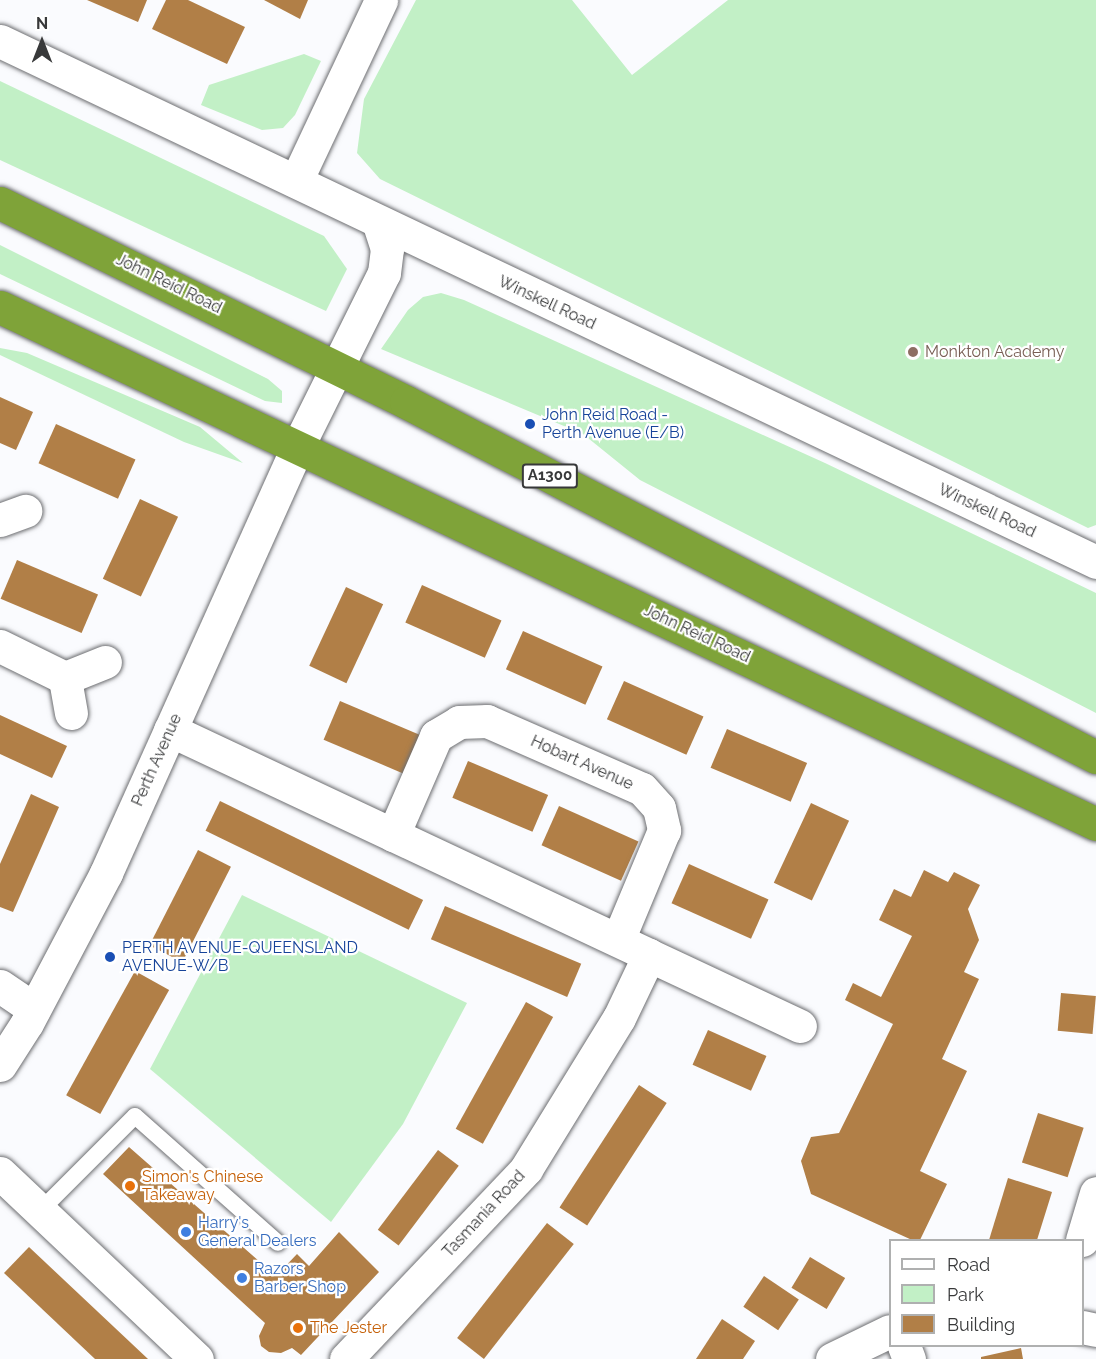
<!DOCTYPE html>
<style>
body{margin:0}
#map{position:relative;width:1096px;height:1359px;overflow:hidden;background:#fafbfe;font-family:Raleway,sans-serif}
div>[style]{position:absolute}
.green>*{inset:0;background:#c2f0c6}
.building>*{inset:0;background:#b17f47;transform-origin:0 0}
.roads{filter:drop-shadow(0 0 2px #6d6e71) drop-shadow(0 0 2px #6d6e71)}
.lane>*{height:16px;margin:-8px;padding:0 8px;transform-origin:8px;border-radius:8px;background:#fff}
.street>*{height:33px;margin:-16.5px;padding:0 16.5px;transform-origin:16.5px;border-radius:16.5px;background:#fff}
.highway>*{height:33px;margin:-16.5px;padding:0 16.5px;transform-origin:16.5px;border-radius:16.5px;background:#7fa339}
.dots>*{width:16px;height:16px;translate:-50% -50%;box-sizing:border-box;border:3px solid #fff;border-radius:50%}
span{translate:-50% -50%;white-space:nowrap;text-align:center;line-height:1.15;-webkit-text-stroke:4.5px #fff;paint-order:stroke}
.shield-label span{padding:2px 4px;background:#fff;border:2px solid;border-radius:4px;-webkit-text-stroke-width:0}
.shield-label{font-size:15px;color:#38393a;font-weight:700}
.street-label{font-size:16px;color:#38393a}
.education-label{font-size:16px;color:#785e54}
.left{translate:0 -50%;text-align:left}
.transit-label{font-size:16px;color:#164399}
.food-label{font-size:16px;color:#c56008}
.shop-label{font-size:16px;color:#366cbe}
.legend{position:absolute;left:889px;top:1239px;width:195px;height:108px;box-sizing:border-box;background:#fff;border:2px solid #afb0b0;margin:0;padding:8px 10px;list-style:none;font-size:18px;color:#38393a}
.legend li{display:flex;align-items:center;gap:12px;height:30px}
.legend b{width:30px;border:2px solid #afb0b0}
.north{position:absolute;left:12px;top:12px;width:60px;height:60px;-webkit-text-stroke:4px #fff;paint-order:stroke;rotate:0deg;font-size:16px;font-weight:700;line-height:24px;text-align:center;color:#38393a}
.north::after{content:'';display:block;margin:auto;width:21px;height:27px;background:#38393a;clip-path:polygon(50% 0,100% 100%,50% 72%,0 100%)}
</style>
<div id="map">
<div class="green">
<div style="clip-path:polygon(416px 0,572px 0,632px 75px,728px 0,1096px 0,1096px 525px,1088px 528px,380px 179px,357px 153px,364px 99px)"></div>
<div style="clip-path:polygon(304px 54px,321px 61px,295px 115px,283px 128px,262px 130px,201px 105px,209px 85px)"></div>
<div style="clip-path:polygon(0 81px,324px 236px,347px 269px,326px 311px,0 160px)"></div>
<div style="clip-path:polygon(0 245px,268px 379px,282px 391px,282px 403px,265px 401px,0 274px)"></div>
<div style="clip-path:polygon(441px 293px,464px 300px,825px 463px,1096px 593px,1096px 713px,640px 480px,583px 434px,381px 349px,408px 310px,423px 297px)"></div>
<div style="clip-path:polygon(0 348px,27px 353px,200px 427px,243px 463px,184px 442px,0 355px)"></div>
<div style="clip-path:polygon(242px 895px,467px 1003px,403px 1124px,331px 1222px,150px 1069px)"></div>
</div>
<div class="building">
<div style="clip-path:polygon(87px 0,147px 0,138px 22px)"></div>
<div style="clip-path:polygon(166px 0,188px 0,245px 27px,227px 64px,152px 29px)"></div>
<div style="clip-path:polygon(264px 0,308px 0,300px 19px)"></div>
<div style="clip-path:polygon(0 397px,33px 412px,16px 450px,0 443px)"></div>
<div style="left:56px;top:424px;width:87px;height:43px;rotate:24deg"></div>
<div style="left:140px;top:499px;width:42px;height:88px;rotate:25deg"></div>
<div style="left:17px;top:560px;width:88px;height:42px;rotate:23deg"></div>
<div style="left:422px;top:585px;width:87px;height:41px;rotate:24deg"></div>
<div style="left:346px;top:587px;width:41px;height:87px;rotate:25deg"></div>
<div style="left:523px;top:631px;width:87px;height:42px;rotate:24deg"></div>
<div style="left:624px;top:681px;width:87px;height:42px;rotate:24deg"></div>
<div style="left:340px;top:701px;width:87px;height:42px;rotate:23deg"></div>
<div style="clip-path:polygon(0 715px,67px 746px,52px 778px,0 754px)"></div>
<div style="left:727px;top:729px;width:87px;height:42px;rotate:23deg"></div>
<div style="left:468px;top:761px;width:87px;height:40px;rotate:23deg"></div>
<div style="clip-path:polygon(31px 794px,59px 807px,13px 912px,0 907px,0 864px)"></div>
<div style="left:220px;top:801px;width:226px;height:33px;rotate:26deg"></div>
<div style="left:811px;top:803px;width:42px;height:88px;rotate:25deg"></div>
<div style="left:559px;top:806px;width:87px;height:43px;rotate:24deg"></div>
<div style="left:198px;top:850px;width:37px;height:107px;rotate:27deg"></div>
<div style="left:689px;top:864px;width:87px;height:43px;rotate:24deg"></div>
<div style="clip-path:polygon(924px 870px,948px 882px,954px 872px,980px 885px,968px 909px,979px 940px,964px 972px,979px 979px,942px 1059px,967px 1071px,920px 1171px,947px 1184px,920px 1240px,912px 1240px,811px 1194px,801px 1161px,811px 1137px,839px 1133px,893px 1024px,845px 1000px,853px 983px,881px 997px,912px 936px,879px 920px,894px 889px,911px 897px)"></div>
<div style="left:445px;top:906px;width:148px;height:36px;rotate:23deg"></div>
<div style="left:135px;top:971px;width:39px;height:142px;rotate:29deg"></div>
<div style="left:1061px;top:993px;width:35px;height:38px;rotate:5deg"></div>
<div style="left:526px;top:1002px;width:31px;height:145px;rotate:29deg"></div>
<div style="left:708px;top:1030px;width:64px;height:38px;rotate:24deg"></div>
<div style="left:639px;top:1085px;width:33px;height:146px;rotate:33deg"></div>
<div style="left:1038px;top:1113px;width:48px;height:52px;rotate:18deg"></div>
<div style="clip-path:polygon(129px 1147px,276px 1276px,297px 1254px,309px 1266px,339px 1232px,379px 1272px,301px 1355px,292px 1348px,281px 1353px,269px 1352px,261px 1346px,259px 1336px,265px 1323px,103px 1174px)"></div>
<div style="left:438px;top:1150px;width:26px;height:100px;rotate:37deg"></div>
<div style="clip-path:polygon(1008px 1178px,1052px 1192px,1037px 1240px,989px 1240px)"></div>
<div style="left:547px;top:1223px;width:34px;height:146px;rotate:38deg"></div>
<div style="clip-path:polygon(29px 1247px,148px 1359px,95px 1359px,4px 1273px)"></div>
<div style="left:810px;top:1257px;width:41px;height:36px;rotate:31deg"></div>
<div style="left:764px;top:1276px;width:42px;height:37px;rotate:34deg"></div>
<div style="clip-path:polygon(722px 1319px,755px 1341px,743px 1359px,696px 1359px)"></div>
<div style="clip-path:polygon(1021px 1348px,1023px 1359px,981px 1359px,981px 1357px)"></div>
</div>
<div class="roads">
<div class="lane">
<div style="left:40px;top:1211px;width:134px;rotate:-45deg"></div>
<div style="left:135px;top:1116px;width:191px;rotate:41.6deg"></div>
</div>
<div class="street">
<div style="left:0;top:41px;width:1214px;rotate:25.42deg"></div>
<div style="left:296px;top:181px;width:200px;rotate:-64.8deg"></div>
<div style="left:0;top:520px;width:27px;rotate:-20deg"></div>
<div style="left:0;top:646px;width:72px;rotate:26.2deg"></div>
<div style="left:71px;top:713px;width:36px;rotate:-100deg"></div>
<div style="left:65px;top:678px;width:43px;rotate:-21.8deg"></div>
<div style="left:170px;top:730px;width:696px;rotate:25.17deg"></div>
<div style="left:393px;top:835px;width:108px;rotate:-66.5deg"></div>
<div style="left:436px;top:736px;width:27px;rotate:-31deg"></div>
<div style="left:459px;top:722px;width:28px;rotate:-2deg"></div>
<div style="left:487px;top:721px;width:169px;rotate:23.7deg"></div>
<div style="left:642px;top:789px;width:25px;rotate:48deg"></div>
<div style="left:659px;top:808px;width:23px;rotate:77deg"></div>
<div style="left:664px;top:830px;width:119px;rotate:112.7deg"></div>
<div style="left:0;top:986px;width:41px;rotate:34.1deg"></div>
<div style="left:0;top:1065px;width:50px;rotate:-57.3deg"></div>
<div style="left:27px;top:1023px;width:170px;rotate:-62.2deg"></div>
<div style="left:106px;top:873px;width:468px;rotate:-65.8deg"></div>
<div style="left:298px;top:446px;width:193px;rotate:-63.6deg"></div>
<div style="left:384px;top:273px;width:24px;rotate:-83deg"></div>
<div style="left:387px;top:249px;width:26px;rotate:-108deg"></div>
<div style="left:0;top:1173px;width:271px;rotate:43.4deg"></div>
<div style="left:1082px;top:1240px;width:49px;rotate:-73.4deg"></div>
<div style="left:1082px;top:1327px;width:14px;rotate:12deg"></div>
<div style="left:904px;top:1346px;width:14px;rotate:69deg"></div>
<div style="left:346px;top:1359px;width:262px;rotate:-46.5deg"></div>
<div style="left:526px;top:1169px;width:177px;rotate:-58.4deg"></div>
<div style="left:619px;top:1018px;width:70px;rotate:-64.5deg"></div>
<div style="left:832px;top:1359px;width:64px;rotate:-25.8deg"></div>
</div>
<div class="highway">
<div style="left:0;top:203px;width:452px;rotate:26.1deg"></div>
<div style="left:406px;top:402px;width:776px;rotate:27.23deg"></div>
<div style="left:0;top:307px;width:1212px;rotate:25.25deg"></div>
</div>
</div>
<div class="dots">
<div style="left:913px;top:352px;background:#8d6e63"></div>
<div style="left:530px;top:424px;background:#1a4fb4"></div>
<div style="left:110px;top:957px;background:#1a4fb4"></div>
<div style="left:130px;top:1186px;background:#e8710a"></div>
<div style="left:186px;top:1232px;background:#3f7fe0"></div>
<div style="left:242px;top:1278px;background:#3f7fe0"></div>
<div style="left:298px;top:1328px;background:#e8710a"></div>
</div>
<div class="shield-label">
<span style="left:550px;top:476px">A1300</span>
</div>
<div class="street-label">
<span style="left:169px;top:284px;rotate:26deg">John Reid Road</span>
<span style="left:547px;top:303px;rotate:25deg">Winskell Road</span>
<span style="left:987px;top:511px;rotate:25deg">Winskell Road</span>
<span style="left:697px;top:634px;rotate:25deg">John Reid Road</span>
<span style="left:157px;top:760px;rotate:-66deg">Perth Avenue</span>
<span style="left:582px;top:763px;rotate:24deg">Hobart Avenue</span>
<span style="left:484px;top:1214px;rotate:-47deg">Tasmania Road</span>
</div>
<div class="education-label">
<span class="left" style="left:925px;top:352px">Monkton Academy</span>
</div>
<div class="transit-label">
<span class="left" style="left:542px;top:424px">John Reid Road -<br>Perth Avenue (E/B)</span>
<span class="left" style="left:122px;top:957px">PERTH AVENUE-QUEENSLAND<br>AVENUE-W/B</span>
</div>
<div class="food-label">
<span class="left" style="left:142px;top:1186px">Simon's Chinese<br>Takeaway</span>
<span class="left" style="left:310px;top:1328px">The Jester</span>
</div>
<div class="shop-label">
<span class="left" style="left:198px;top:1232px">Harry's<br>General Dealers</span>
<span class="left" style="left:254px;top:1278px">Razors<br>Barber Shop</span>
</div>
<ul class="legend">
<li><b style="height:8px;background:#fff"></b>Road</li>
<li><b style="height:16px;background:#c2f0c6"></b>Park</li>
<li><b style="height:16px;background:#b17f47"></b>Building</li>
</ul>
<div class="north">N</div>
</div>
